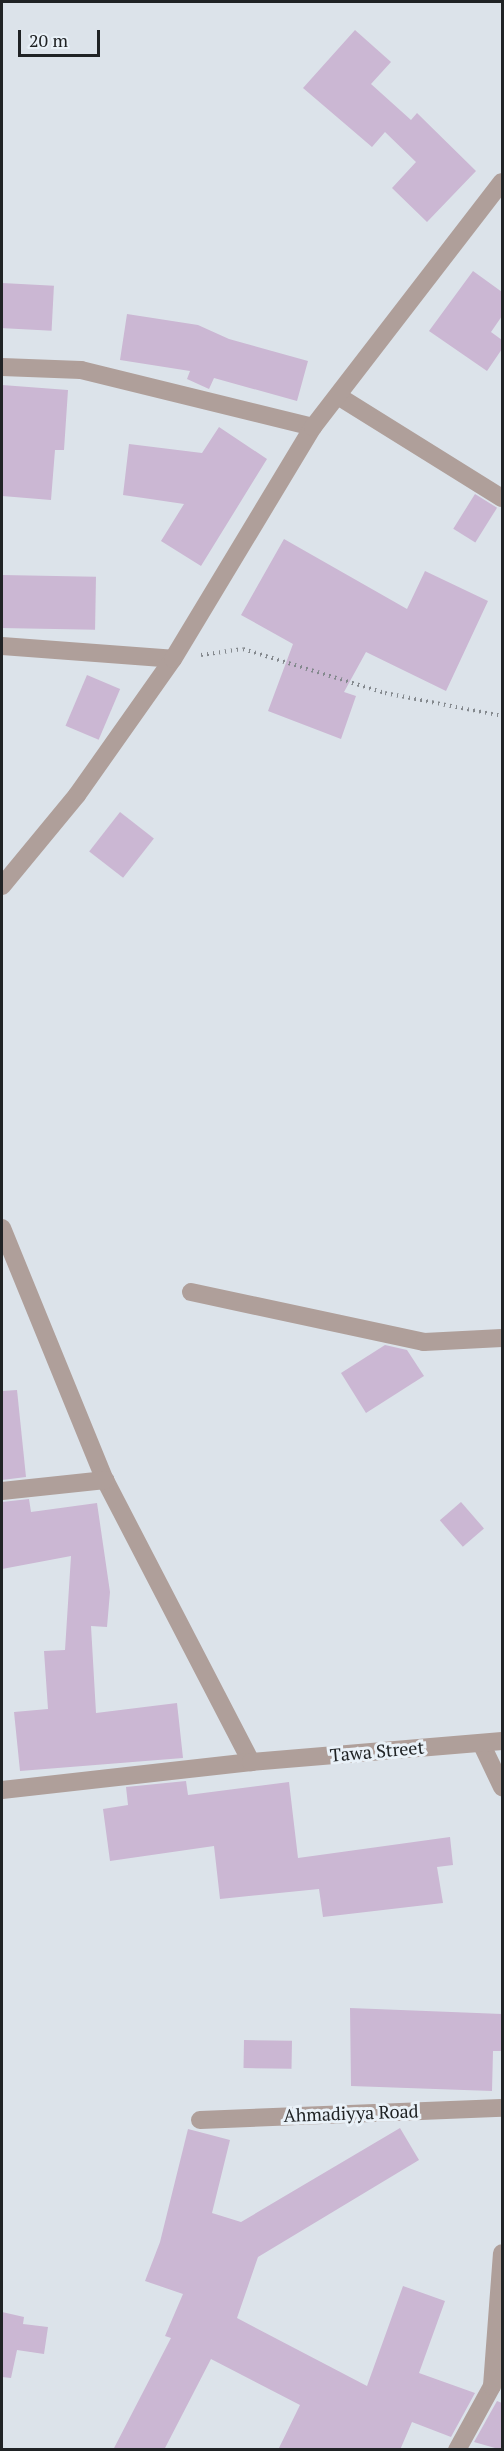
<!DOCTYPE html>
<style>
body{margin:0}
#map{position:relative;width:504px;height:2451px;overflow:hidden;background:#dce3ea;font-family:"PT Serif",serif}
div>[style]{position:absolute}
.building>*{inset:0;background:#cbb7d3;transform-origin:0 0}
.path>*{height:4px;margin-top:-2px;transform-origin:0;background:repeating-linear-gradient(90deg,#84898e 0 1.5px,transparent 0 6px)}
.minor>*{height:18px;margin:-9px;padding:0 9px;transform-origin:9px;border-radius:9px;background:#af9f9a}
span{translate:-50% -50%;white-space:nowrap;text-align:center;line-height:1.15;-webkit-text-stroke:6px #e9f1f8;paint-order:stroke}
.street-label{font-size:18px;color:#202325}
.frame{position:absolute;inset:0;border:3px solid #202325;pointer-events:none}
.scale{position:absolute;left:18px;top:30px;width:82px;height:27px;box-sizing:border-box;border:3px solid #202325;border-top:0;padding-left:8px;font-size:18px;line-height:21px;white-space:nowrap;color:#202325;-webkit-text-stroke:4px #e9f1f8;paint-order:stroke}
</style>
<div id="map">
<div class="building">
<div style="clip-path:polygon(355px 30px,391px 62px,371px 84px,411px 120px,417px 113px,476px 171px,427px 222px,392px 188px,416px 162px,385px 132px,372px 147px,303px 88px)"></div>
<div style="clip-path:polygon(473px 271px,502px 292px,502px 316px,491px 332px,502px 340px,502px 349px,487px 371px,429px 331px)"></div>
<div style="left:2px;top:283px;width:52px;height:45px;rotate:3deg"></div>
<div style="clip-path:polygon(127px 314px,198px 325px,229px 339px,308px 361px,297px 401px,214px 378px,209px 389px,187px 379px,190px 371px,120px 360px)"></div>
<div style="clip-path:polygon(2px 385px,68px 390px,64px 450px,55px 450px,51px 500px,2px 496px)"></div>
<div style="clip-path:polygon(219px 427px,267px 459px,201px 566px,161px 541px,184px 504px,123px 495px,129px 444px,202px 453px)"></div>
<div style="left:475px;top:494px;width:26px;height:41px;rotate:32deg"></div>
<div style="clip-path:polygon(284px 539px,407px 609px,425px 571px,488px 601px,446px 691px,366px 652px,344px 692px,356px 696px,341px 739px,268px 711px,293px 644px,241px 615px)"></div>
<div style="left:2px;top:575px;width:94px;height:53px;rotate:1deg"></div>
<div style="left:87px;top:675px;width:36px;height:55px;rotate:23deg"></div>
<div style="left:120px;top:812px;width:43px;height:50px;rotate:38deg"></div>
<div style="clip-path:polygon(385px 1345px,407px 1350px,424px 1376px,366px 1413px,341px 1373px)"></div>
<div style="clip-path:polygon(17px 1390px,26px 1477px,2px 1480px,2px 1391px)"></div>
<div style="clip-path:polygon(29px 1499px,31px 1512px,97px 1503px,110px 1592px,107px 1627px,91px 1626px,96px 1713px,177px 1703px,183px 1758px,20px 1771px,14px 1712px,48px 1709px,44px 1651px,65px 1650px,71px 1556px,2px 1569px,2px 1502px)"></div>
<div style="left:461px;top:1502px;width:35px;height:28px;rotate:49deg"></div>
<div style="clip-path:polygon(186px 1781px,188px 1795px,289px 1782px,298px 1858px,450px 1837px,453px 1865px,437px 1867px,443px 1903px,323px 1917px,319px 1889px,220px 1899px,214px 1846px,110px 1861px,103px 1809px,128px 1805px,126px 1787px)"></div>
<div style="clip-path:polygon(350px 2008px,502px 2014px,502px 2051px,493px 2051px,492px 2091px,351px 2086px)"></div>
<div style="left:244px;top:2040px;width:48px;height:28px;rotate:1deg"></div>
<div style="clip-path:polygon(400px 2128px,419px 2160px,258px 2257px,237px 2318px,367px 2386px,403px 2286px,445px 2301px,419px 2373px,475px 2393px,451px 2437px,412px 2422px,400px 2450px,278px 2450px,300px 2405px,211px 2359px,164px 2450px,113px 2450px,171px 2338px,165px 2336px,183px 2294px,145px 2281px,160px 2242px,188px 2129px,230px 2140px,212px 2213px,241px 2222px)"></div>
<div style="clip-path:polygon(2px 2312px,24px 2317px,23px 2324px,48px 2327px,44px 2354px,17px 2350px,11px 2378px,2px 2377px)"></div>
<div style="clip-path:polygon(497px 2401px,502px 2403px,502px 2450px,474px 2442px)"></div>
</div>
<div class="path">
<div style="left:201px;top:655px;width:42px;rotate:-8.1deg"></div>
<div style="left:243px;top:649px;width:149px;rotate:17.2deg"></div>
<div style="left:385px;top:693px;width:119px;rotate:11.1deg"></div>
</div>
<div class="minor">
<div style="left:2px;top:367px;width:79px;rotate:2.2deg"></div>
<div style="left:81px;top:370px;width:239px;rotate:13.8deg"></div>
<div style="left:338px;top:396px;width:193px;rotate:31.9deg"></div>
<div style="left:2px;top:646px;width:171px;rotate:4.3deg"></div>
<div style="left:2px;top:886px;width:118px;rotate:-50.5deg"></div>
<div style="left:77px;top:795px;width:166px;rotate:-54.8deg"></div>
<div style="left:173px;top:659px;width:271px;rotate:-58.9deg"></div>
<div style="left:313px;top:427px;width:309px;rotate:-52.4deg"></div>
<div style="left:2px;top:1228px;width:272px;rotate:67.8deg"></div>
<div style="left:105px;top:1480px;width:318px;rotate:62.6deg"></div>
<div style="left:191px;top:1292px;width:238px;rotate:12.1deg"></div>
<div style="left:424px;top:1342px;width:78px;rotate:-2.9deg"></div>
<div style="left:2px;top:1491px;width:104px;rotate:-6.1deg"></div>
<div style="left:481px;top:1743px;width:49px;rotate:64.5deg"></div>
<div style="left:2px;top:1790px;width:251px;rotate:-6.4deg"></div>
<div style="left:251px;top:1762px;width:252px;rotate:-4.8deg"></div>
<div style="left:200px;top:2120px;width:302px;rotate:-2.3deg"></div>
<div style="left:457px;top:2450px;width:73px;rotate:-61.3deg"></div>
<div style="left:492px;top:2386px;width:133px;rotate:-85.7deg"></div>
</div>
<div class="street-label">
<span style="left:377px;top:1751px;rotate:-5deg">Tawa Street</span>
<span style="left:351px;top:2113px;rotate:-2deg">Ahmadiyya Road</span>
</div>
<div class="frame"></div>
<div class="scale">20 m</div>
</div>
